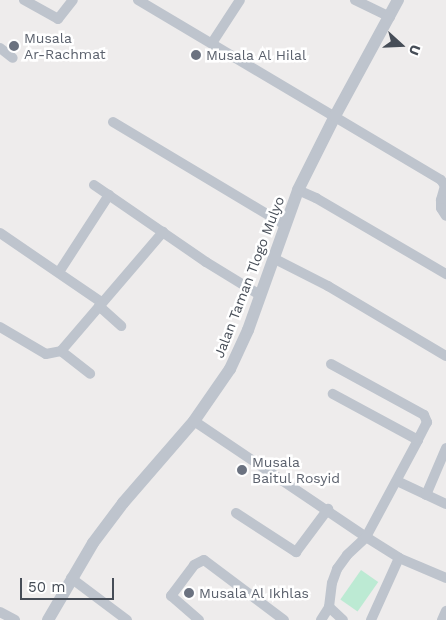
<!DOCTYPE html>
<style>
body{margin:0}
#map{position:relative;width:446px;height:620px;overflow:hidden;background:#eeecec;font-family:"Work Sans",sans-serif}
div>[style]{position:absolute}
.green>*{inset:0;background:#bcead3;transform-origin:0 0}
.minor>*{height:10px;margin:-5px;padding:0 5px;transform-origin:5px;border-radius:5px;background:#bec4cd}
.tertiary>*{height:12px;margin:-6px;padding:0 6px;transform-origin:6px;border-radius:6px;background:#bec4cd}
.dots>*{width:14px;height:14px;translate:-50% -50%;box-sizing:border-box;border:2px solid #fff;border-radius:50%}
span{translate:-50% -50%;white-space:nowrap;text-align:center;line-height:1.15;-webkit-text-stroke:5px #fff;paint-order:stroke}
.worship-label{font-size:14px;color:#5b616d}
.left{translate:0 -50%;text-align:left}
.street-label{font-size:14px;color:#464d57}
.north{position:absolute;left:376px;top:20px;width:50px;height:50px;-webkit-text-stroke:4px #fff;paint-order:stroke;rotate:110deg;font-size:14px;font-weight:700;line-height:20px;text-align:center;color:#464d57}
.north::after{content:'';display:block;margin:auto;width:18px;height:22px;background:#464d57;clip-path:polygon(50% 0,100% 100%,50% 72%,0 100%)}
.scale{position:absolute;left:20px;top:578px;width:94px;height:22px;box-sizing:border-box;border:2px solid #464d57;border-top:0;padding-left:6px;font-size:15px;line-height:18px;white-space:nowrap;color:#464d57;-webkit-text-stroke:4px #fff;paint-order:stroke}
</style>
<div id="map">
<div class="green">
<div style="left:361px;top:570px;width:21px;height:36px;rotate:35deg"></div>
</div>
<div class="minor">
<div style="left:24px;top:0;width:39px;rotate:29deg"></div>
<div style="left:58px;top:19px;width:24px;rotate:-52deg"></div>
<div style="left:138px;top:0;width:352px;rotate:30.7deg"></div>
<div style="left:441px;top:180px;width:7px;rotate:56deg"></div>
<div style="left:445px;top:186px;width:15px;rotate:106deg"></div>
<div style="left:441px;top:200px;width:8px;rotate:90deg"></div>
<div style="left:441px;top:208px;width:9px;rotate:58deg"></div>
<div style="left:355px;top:0;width:39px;rotate:26deg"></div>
<div style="left:212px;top:43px;width:51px;rotate:-56.9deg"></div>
<div style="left:0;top:48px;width:16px;rotate:38deg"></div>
<div style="left:113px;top:122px;width:200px;rotate:30.9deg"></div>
<div style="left:94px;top:185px;width:136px;rotate:34.5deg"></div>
<div style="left:206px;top:262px;width:63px;rotate:31.4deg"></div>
<div style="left:298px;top:190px;width:20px;rotate:24deg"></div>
<div style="left:316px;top:198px;width:151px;rotate:30.3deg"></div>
<div style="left:0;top:233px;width:122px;rotate:34.3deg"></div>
<div style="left:273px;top:258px;width:62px;rotate:27deg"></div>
<div style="left:328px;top:286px;width:137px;rotate:30.7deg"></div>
<div style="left:59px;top:272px;width:92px;rotate:-57deg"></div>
<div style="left:99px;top:306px;width:30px;rotate:42deg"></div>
<div style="left:0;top:327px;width:53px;rotate:30.4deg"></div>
<div style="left:46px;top:354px;width:15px;rotate:-11deg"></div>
<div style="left:61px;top:351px;width:157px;rotate:-49.4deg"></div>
<div style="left:61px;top:351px;width:37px;rotate:38deg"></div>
<div style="left:331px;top:364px;width:106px;rotate:28.7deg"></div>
<div style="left:424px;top:415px;width:8px;rotate:67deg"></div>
<div style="left:427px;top:422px;width:20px;rotate:117deg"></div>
<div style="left:194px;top:421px;width:207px;rotate:34deg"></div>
<div style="left:366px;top:537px;width:39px;rotate:32deg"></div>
<div style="left:399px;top:558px;width:51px;rotate:23.1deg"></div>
<div style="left:397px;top:481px;width:54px;rotate:25.1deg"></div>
<div style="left:426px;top:495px;width:51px;rotate:-66.9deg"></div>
<div style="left:236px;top:513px;width:72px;rotate:33deg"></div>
<div style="left:296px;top:552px;width:54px;rotate:-53.3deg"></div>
<div style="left:71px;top:578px;width:70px;rotate:36.9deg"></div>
<div style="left:329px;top:607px;width:19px;rotate:43deg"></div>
<div style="left:0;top:612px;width:17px;rotate:28deg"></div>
<div style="left:199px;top:620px;width:37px;rotate:-139deg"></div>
<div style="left:171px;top:596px;width:39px;rotate:-53deg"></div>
<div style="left:194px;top:565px;width:11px;rotate:-27deg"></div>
<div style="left:204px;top:560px;width:100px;rotate:36.9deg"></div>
<div style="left:321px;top:620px;width:15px;rotate:-58deg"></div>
<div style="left:329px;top:607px;width:24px;rotate:-83deg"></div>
<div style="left:332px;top:583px;width:15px;rotate:-70deg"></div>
<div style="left:337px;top:569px;width:17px;rotate:-54deg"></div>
<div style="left:347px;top:555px;width:26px;rotate:-43deg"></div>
<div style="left:366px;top:537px;width:110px;rotate:-61.8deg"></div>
<div style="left:418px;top:440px;width:97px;rotate:-151.6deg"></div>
<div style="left:371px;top:620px;width:68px;rotate:-65.7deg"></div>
<div style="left:442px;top:620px;width:10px;rotate:-66deg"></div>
</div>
<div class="tertiary">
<div style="left:48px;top:620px;width:89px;rotate:-59.7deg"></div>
<div style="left:93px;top:543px;width:50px;rotate:-53.1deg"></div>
<div style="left:123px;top:503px;width:108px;rotate:-49.1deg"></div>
<div style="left:194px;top:421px;width:63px;rotate:-55.3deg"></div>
<div style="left:230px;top:369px;width:43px;rotate:-65.2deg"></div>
<div style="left:248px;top:330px;width:149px;rotate:-70.3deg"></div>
<div style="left:298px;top:190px;width:83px;rotate:-63.4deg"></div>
<div style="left:335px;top:116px;width:132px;rotate:-61.5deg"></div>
</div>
<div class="dots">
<div style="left:14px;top:46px;background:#6b7280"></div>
<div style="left:196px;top:55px;background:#6b7280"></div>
<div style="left:242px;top:470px;background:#6b7280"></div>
<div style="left:189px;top:593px;background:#6b7280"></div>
</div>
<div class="worship-label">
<span class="left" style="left:24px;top:46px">Musala<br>Ar-Rachmat</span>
<span class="left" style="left:206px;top:55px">Musala Al Hilal</span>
<span class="left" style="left:252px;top:470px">Musala<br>Baitul Rosyid</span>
<span class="left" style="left:199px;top:593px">Musala Al Ikhlas</span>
</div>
<div class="street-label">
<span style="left:249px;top:277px;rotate:-69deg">Jalan Taman Tlogo Mulyo</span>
</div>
<div class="north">U</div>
<div class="scale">50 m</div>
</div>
